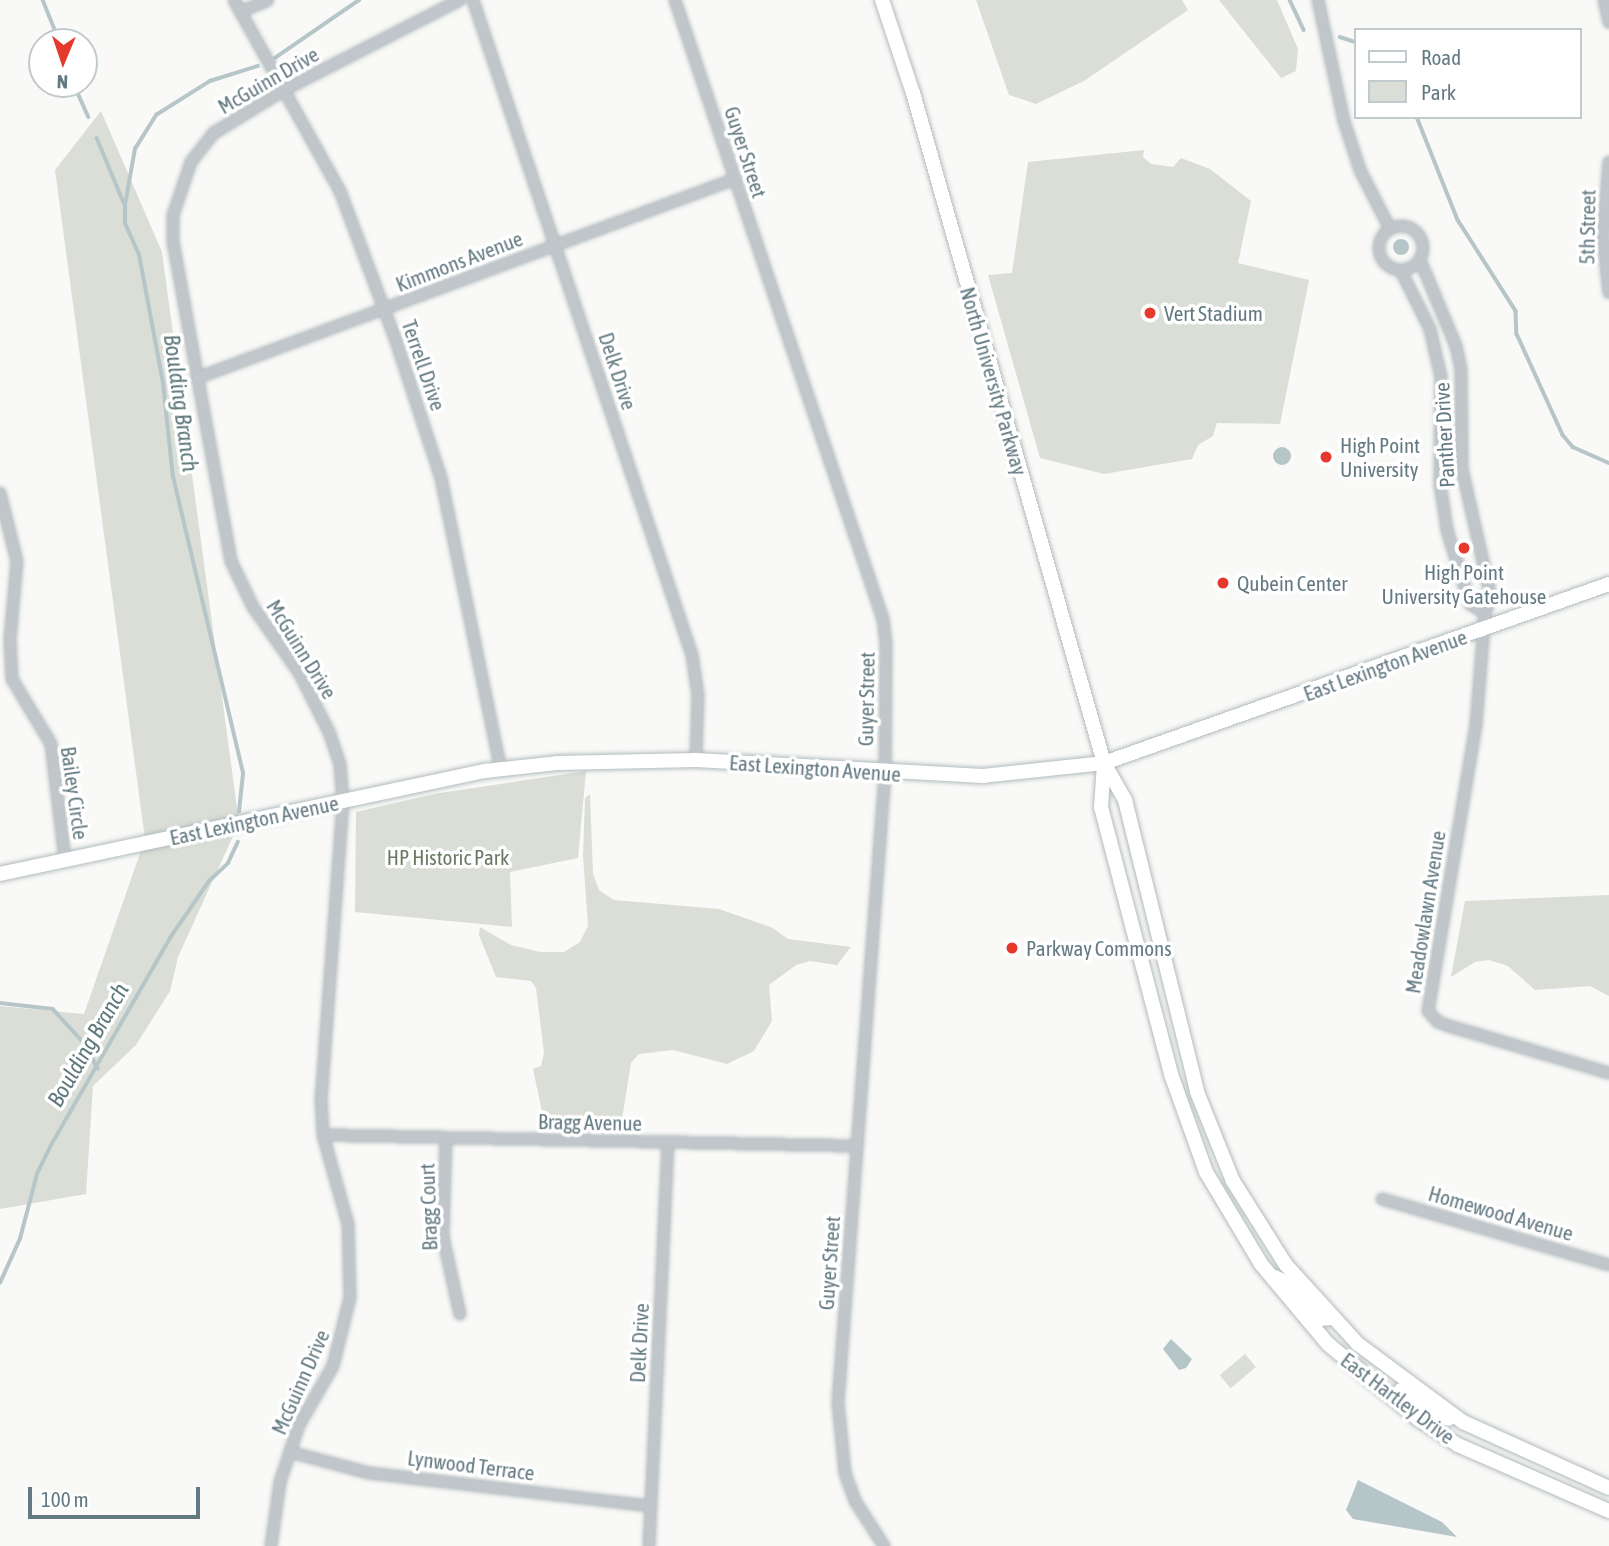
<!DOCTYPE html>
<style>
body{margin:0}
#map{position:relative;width:1609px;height:1546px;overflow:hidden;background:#f9f9f7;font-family:"Asap Condensed",sans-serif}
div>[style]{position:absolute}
.green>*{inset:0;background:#daded6;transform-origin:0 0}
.water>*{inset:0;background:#b6c6c8}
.round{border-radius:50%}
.stream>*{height:3.5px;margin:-1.75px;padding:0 1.75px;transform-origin:1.75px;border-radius:1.75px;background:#b6c6c8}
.roads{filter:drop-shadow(0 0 2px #b2bbbe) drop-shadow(0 0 2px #b2bbbe)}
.minor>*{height:10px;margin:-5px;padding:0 5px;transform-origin:5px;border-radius:5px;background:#c0c6c9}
.minor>.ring{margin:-5px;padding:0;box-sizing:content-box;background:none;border:10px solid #c0c6c9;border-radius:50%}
.secondary>*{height:14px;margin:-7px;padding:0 7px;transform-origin:7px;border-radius:7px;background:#fff}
.dots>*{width:19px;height:19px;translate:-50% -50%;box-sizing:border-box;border:4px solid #fff;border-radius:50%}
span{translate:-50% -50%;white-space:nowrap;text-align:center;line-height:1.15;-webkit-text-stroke:7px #fff;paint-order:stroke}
.street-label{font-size:21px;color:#647a82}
.poi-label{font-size:21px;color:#647a82}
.left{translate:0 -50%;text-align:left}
.park-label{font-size:21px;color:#6a7a63}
.water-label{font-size:23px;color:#5e787c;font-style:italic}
.legend{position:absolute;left:1354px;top:28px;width:228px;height:91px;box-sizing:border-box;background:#fff;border:2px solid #c1cacd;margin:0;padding:9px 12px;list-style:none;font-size:21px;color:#647a82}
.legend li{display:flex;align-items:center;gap:14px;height:35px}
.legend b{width:35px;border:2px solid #c1cacd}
.north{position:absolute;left:28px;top:28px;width:70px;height:70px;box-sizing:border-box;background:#fff;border:2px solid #c1cacd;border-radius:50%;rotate:182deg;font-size:19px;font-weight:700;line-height:28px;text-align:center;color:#647a82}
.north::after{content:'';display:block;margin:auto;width:24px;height:32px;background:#e5392b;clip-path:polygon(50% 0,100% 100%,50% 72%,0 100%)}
.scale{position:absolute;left:28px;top:1487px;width:172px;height:32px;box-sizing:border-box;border:4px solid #647a82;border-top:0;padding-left:9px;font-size:21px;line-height:24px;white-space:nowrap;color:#647a82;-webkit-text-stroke:5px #fff;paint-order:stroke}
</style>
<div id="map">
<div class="green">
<div style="clip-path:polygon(976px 0,1182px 0,1188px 10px,1084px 81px,1036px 104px,1009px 95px)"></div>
<div style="clip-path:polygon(1219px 0,1277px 0,1298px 49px,1296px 71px,1281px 78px)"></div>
<div style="clip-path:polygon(101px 111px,162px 252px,239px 823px,178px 957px,170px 991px,136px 1045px,93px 1086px,86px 1194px,0 1209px,0 1006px,84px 1014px,145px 839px,55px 170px)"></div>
<div style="clip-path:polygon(1144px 150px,1143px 157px,1151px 164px,1173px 167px,1181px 158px,1210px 169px,1251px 201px,1238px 263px,1309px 280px,1280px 424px,1217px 423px,1213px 436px,1198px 445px,1192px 459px,1104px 474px,1040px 458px,988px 275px,1012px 273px,1028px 162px)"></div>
<div style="clip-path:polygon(586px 771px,578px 858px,510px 872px,512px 927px,355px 912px,356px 812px,434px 794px)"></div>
<div style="clip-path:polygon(590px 794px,593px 874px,599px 890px,614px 900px,719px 909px,773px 928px,788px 939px,851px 947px,837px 965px,810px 961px,796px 965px,769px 985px,772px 1021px,754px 1051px,727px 1064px,673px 1050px,639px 1054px,631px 1063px,621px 1125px,614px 1131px,564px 1135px,549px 1129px,544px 1121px,533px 1069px,541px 1066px,544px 1053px,536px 988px,531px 981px,496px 977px,479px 935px,480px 927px,511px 945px,540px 952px,564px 952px,580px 942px,588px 926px,583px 856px,585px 798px)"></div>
<div style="clip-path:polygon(1609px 895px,1609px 996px,1590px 986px,1535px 990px,1508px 966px,1489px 960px,1475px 962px,1451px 977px,1465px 901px)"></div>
<div style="left:1245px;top:1354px;width:17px;height:33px;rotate:50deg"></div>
</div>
<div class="water">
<div class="round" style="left:1393px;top:239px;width:16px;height:16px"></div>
<div class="round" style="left:1273px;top:447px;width:18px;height:18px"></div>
<div style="clip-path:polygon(1171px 1339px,1192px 1359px,1186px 1368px,1179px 1370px,1163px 1349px)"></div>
<div style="clip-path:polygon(1358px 1480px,1442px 1522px,1457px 1537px,1353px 1519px,1346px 1510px)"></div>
</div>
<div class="stream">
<div style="left:43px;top:0;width:45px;rotate:68deg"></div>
<div style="left:1290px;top:0;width:33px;rotate:65deg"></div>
<div style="left:1340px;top:37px;width:16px;rotate:18deg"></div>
<div style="left:275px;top:58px;width:102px;rotate:-34.6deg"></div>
<div style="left:74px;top:84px;width:36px;rotate:66deg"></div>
<div style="left:1417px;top:117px;width:111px;rotate:68.3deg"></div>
<div style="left:1458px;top:220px;width:108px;rotate:57.5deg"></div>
<div style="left:1516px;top:311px;width:23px;rotate:88deg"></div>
<div style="left:1517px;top:334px;width:111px;rotate:65.5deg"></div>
<div style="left:1563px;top:435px;width:16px;rotate:50deg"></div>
<div style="left:1573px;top:447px;width:39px;rotate:24deg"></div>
<div style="left:97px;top:138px;width:70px;rotate:67.4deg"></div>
<div style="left:239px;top:812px;width:39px;rotate:-84deg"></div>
<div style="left:243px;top:773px;width:303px;rotate:-103.3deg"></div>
<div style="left:173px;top:478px;width:96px;rotate:-96deg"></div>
<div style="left:163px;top:383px;width:130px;rotate:-100.6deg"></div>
<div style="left:139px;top:255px;width:35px;rotate:-114deg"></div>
<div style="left:125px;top:223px;width:18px;rotate:-90deg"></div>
<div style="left:125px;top:205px;width:57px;rotate:-79.9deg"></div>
<div style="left:135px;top:149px;width:40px;rotate:-58deg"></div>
<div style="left:156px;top:115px;width:64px;rotate:-32.2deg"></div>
<div style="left:210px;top:81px;width:50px;rotate:-17.4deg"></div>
<div style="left:0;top:1003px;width:53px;rotate:6.5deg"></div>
<div style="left:53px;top:1009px;width:46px;rotate:47.6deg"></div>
<div style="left:84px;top:1043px;width:29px;rotate:61deg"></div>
<div style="left:0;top:1283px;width:48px;rotate:-65.6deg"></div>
<div style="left:20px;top:1239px;width:67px;rotate:-75.3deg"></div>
<div style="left:37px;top:1174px;width:30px;rotate:-64deg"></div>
<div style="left:50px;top:1147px;width:241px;rotate:-60.1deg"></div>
<div style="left:170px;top:938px;width:69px;rotate:-55.6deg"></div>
<div style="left:209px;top:881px;width:26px;rotate:-43deg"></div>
<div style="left:228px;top:863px;width:23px;rotate:-65deg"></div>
</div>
<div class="roads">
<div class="minor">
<div style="left:234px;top:0;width:218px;rotate:61deg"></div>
<div style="left:340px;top:191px;width:157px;rotate:69.5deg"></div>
<div style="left:395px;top:338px;width:147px;rotate:71.8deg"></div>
<div style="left:441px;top:478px;width:298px;rotate:78.4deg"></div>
<div style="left:473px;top:0;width:691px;rotate:71.51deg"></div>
<div style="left:692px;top:655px;width:40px;rotate:81.5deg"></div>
<div style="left:698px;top:695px;width:65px;rotate:91.8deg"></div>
<div style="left:675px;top:0;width:653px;rotate:71.43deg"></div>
<div style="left:883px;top:619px;width:24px;rotate:83deg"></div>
<div style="left:886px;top:643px;width:130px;rotate:90.4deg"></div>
<div style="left:885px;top:773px;width:632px;rotate:94.27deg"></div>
<div style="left:838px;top:1403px;width:70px;rotate:84.3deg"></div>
<div style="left:845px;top:1473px;width:30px;rotate:70deg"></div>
<div style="left:855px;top:1501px;width:54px;rotate:57.2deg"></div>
<div style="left:1318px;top:0;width:124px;rotate:77.9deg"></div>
<div style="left:1344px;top:121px;width:52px;rotate:71.9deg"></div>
<div style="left:1360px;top:170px;width:66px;rotate:63deg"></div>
<div style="left:1604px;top:0;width:23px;rotate:77deg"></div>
<div style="left:240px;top:12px;width:30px;rotate:-23deg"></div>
<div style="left:1609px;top:162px;width:75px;rotate:94.6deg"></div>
<div style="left:1603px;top:237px;width:56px;rotate:83.9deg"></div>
<div class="ring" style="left:1379px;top:226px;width:34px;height:34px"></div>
<div style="left:1420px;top:260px;width:93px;rotate:67.3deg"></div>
<div style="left:1456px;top:346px;width:25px;rotate:78deg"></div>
<div style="left:1461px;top:370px;width:99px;rotate:89.4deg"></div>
<div style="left:1462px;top:469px;width:131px;rotate:77.2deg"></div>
<div style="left:1491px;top:597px;width:17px;rotate:111deg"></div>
<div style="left:1485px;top:613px;width:112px;rotate:94.6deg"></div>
<div style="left:1476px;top:725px;width:290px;rotate:99.5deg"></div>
<div style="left:1428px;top:1011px;width:15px;rotate:48deg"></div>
<div style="left:1438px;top:1022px;width:12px;rotate:20deg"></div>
<div style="left:1449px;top:1026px;width:167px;rotate:16.4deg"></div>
<div style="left:1401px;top:271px;width:65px;rotate:63.4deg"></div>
<div style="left:1430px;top:329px;width:49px;rotate:77.1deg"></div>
<div style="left:1441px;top:377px;width:107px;rotate:90.5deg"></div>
<div style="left:1440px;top:484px;width:47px;rotate:81.3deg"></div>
<div style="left:1447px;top:530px;width:77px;rotate:72.7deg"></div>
<div style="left:1470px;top:604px;width:17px;rotate:31deg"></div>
<div style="left:197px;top:378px;width:574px;rotate:-20.3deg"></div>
<div style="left:0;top:493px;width:70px;rotate:76deg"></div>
<div style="left:17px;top:561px;width:79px;rotate:95.1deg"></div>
<div style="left:10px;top:640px;width:39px;rotate:87deg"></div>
<div style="left:12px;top:679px;width:76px;rotate:59deg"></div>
<div style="left:51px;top:744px;width:117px;rotate:83.1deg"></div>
<div style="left:323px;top:1135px;width:534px;rotate:1.18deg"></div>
<div style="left:446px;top:1139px;width:98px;rotate:91.8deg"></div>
<div style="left:443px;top:1237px;width:79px;rotate:77.6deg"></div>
<div style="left:1382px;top:1199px;width:236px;rotate:16.2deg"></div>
<div style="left:290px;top:1452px;width:82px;rotate:14.9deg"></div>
<div style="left:369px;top:1473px;width:284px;rotate:6.7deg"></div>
<div style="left:271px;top:1546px;width:65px;rotate:-82deg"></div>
<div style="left:280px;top:1482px;width:60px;rotate:-71.6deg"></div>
<div style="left:299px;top:1425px;width:68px;rotate:-60deg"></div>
<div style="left:333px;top:1366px;width:70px;rotate:-76deg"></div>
<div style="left:350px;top:1298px;width:74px;rotate:-91.5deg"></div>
<div style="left:348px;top:1224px;width:92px;rotate:-105.7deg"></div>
<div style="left:323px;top:1135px;width:34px;rotate:-93deg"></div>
<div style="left:321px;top:1101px;width:302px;rotate:-85.8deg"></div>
<div style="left:343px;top:800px;width:36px;rotate:-95deg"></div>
<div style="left:340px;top:764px;width:36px;rotate:-109deg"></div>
<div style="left:328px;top:730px;width:63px;rotate:-116.6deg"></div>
<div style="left:300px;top:674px;width:82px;rotate:-125deg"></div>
<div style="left:253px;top:607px;width:51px;rotate:-115.6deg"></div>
<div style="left:231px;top:561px;width:323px;rotate:-100.3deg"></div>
<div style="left:173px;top:243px;width:28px;rotate:-90deg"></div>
<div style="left:173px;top:215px;width:56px;rotate:-71.2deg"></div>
<div style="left:191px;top:162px;width:37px;rotate:-52deg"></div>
<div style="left:214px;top:133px;width:82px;rotate:-31.6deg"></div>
<div style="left:284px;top:90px;width:198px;rotate:-27.1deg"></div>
<div style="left:649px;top:1546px;width:403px;rotate:-87.3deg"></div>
</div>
<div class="secondary">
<div style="left:882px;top:0;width:98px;rotate:71.6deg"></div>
<div style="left:913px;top:93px;width:697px;rotate:74.09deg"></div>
<div style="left:1104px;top:763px;width:43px;rotate:60.4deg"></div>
<div style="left:1125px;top:800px;width:301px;rotate:76.1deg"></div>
<div style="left:1197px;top:1092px;width:96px;rotate:68deg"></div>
<div style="left:1233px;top:1181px;width:99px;rotate:57.8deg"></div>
<div style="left:1286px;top:1265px;width:107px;rotate:47.7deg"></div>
<div style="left:1358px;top:1344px;width:131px;rotate:36.6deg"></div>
<div style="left:1463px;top:1422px;width:160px;rotate:24.3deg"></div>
<div style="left:1104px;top:764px;width:43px;rotate:94deg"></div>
<div style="left:1101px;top:807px;width:279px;rotate:75.3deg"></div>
<div style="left:1172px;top:1077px;width:101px;rotate:70.3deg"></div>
<div style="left:1206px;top:1172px;width:107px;rotate:59.1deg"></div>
<div style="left:1261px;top:1264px;width:104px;rotate:50.1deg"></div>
<div style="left:1328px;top:1344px;width:116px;rotate:39.7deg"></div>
<div style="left:1417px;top:1418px;width:49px;rotate:33.4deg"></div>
<div style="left:1458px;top:1445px;width:165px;rotate:23.6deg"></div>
<div style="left:0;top:874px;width:496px;rotate:-12deg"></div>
<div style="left:485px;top:771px;width:72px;rotate:-6.3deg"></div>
<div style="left:557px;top:763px;width:139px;rotate:-1.2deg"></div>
<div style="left:696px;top:760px;width:287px;rotate:3.2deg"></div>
<div style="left:983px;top:776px;width:122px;rotate:-6.1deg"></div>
<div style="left:1104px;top:763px;width:536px;rotate:-19.52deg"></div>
<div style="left:1275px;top:1277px;width:18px;rotate:27deg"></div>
<div style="left:1291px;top:1285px;width:44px;rotate:50.5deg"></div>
<div style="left:1319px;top:1319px;width:12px;rotate:-5deg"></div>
<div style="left:1401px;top:1390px;width:33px;rotate:40deg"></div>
<div style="left:1426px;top:1411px;width:24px;rotate:19deg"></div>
</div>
</div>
<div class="dots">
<div style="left:1150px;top:313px;background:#e5392b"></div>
<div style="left:1326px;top:457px;background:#e5392b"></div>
<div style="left:1464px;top:548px;background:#e5392b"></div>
<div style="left:1223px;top:583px;background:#e5392b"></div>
<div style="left:1012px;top:948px;background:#e5392b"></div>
</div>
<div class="street-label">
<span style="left:268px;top:80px;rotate:-30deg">McGuinn Drive</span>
<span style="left:746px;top:152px;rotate:72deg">Guyer Street</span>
<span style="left:1587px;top:227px;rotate:-89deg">5th Street</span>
<span style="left:459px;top:261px;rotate:-21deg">Kimmons Avenue</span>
<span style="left:424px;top:365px;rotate:71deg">Terrell Drive</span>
<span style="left:618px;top:371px;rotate:72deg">Delk Drive</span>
<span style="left:994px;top:381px;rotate:74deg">North University Parkway</span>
<span style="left:1444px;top:435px;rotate:-93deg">Panther Drive</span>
<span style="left:302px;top:649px;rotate:58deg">McGuinn Drive</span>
<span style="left:1385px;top:665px;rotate:-20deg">East Lexington Avenue</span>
<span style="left:866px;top:699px;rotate:-89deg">Guyer Street</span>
<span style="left:815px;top:768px;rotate:4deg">East Lexington Avenue</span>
<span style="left:75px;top:793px;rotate:82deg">Bailey Circle</span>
<span style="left:254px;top:820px;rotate:-12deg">East Lexington Avenue</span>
<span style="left:1425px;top:912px;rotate:-81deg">Meadowlawn Avenue</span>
<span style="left:590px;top:1122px;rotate:1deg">Bragg Avenue</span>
<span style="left:428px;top:1207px;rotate:-92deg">Bragg Court</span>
<span style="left:1501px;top:1213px;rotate:16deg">Homewood Avenue</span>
<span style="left:829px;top:1263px;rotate:-86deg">Guyer Street</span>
<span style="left:639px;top:1343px;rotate:-87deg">Delk Drive</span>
<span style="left:300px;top:1382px;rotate:-66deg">McGuinn Drive</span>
<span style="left:1398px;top:1398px;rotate:37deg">East Hartley Drive</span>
<span style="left:471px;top:1465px;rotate:7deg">Lynwood Terrace</span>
</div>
<div class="poi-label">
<span class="left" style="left:1164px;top:313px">Vert Stadium</span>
<span class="left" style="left:1340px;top:457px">High Point<br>University</span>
<span style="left:1464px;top:584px">High Point<br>University Gatehouse</span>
<span class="left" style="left:1237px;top:583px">Qubein Center</span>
<span class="left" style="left:1026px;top:948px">Parkway Commons</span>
</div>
<div class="park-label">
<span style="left:448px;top:857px">HP Historic Park</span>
</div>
<div class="water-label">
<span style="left:181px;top:403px;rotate:82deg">Boulding Branch</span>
<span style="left:88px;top:1045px;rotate:-60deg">Boulding Branch</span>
</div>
<ul class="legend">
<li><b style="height:9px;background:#fff"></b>Road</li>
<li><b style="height:19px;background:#daded6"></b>Park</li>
</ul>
<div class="north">N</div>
<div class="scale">100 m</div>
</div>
